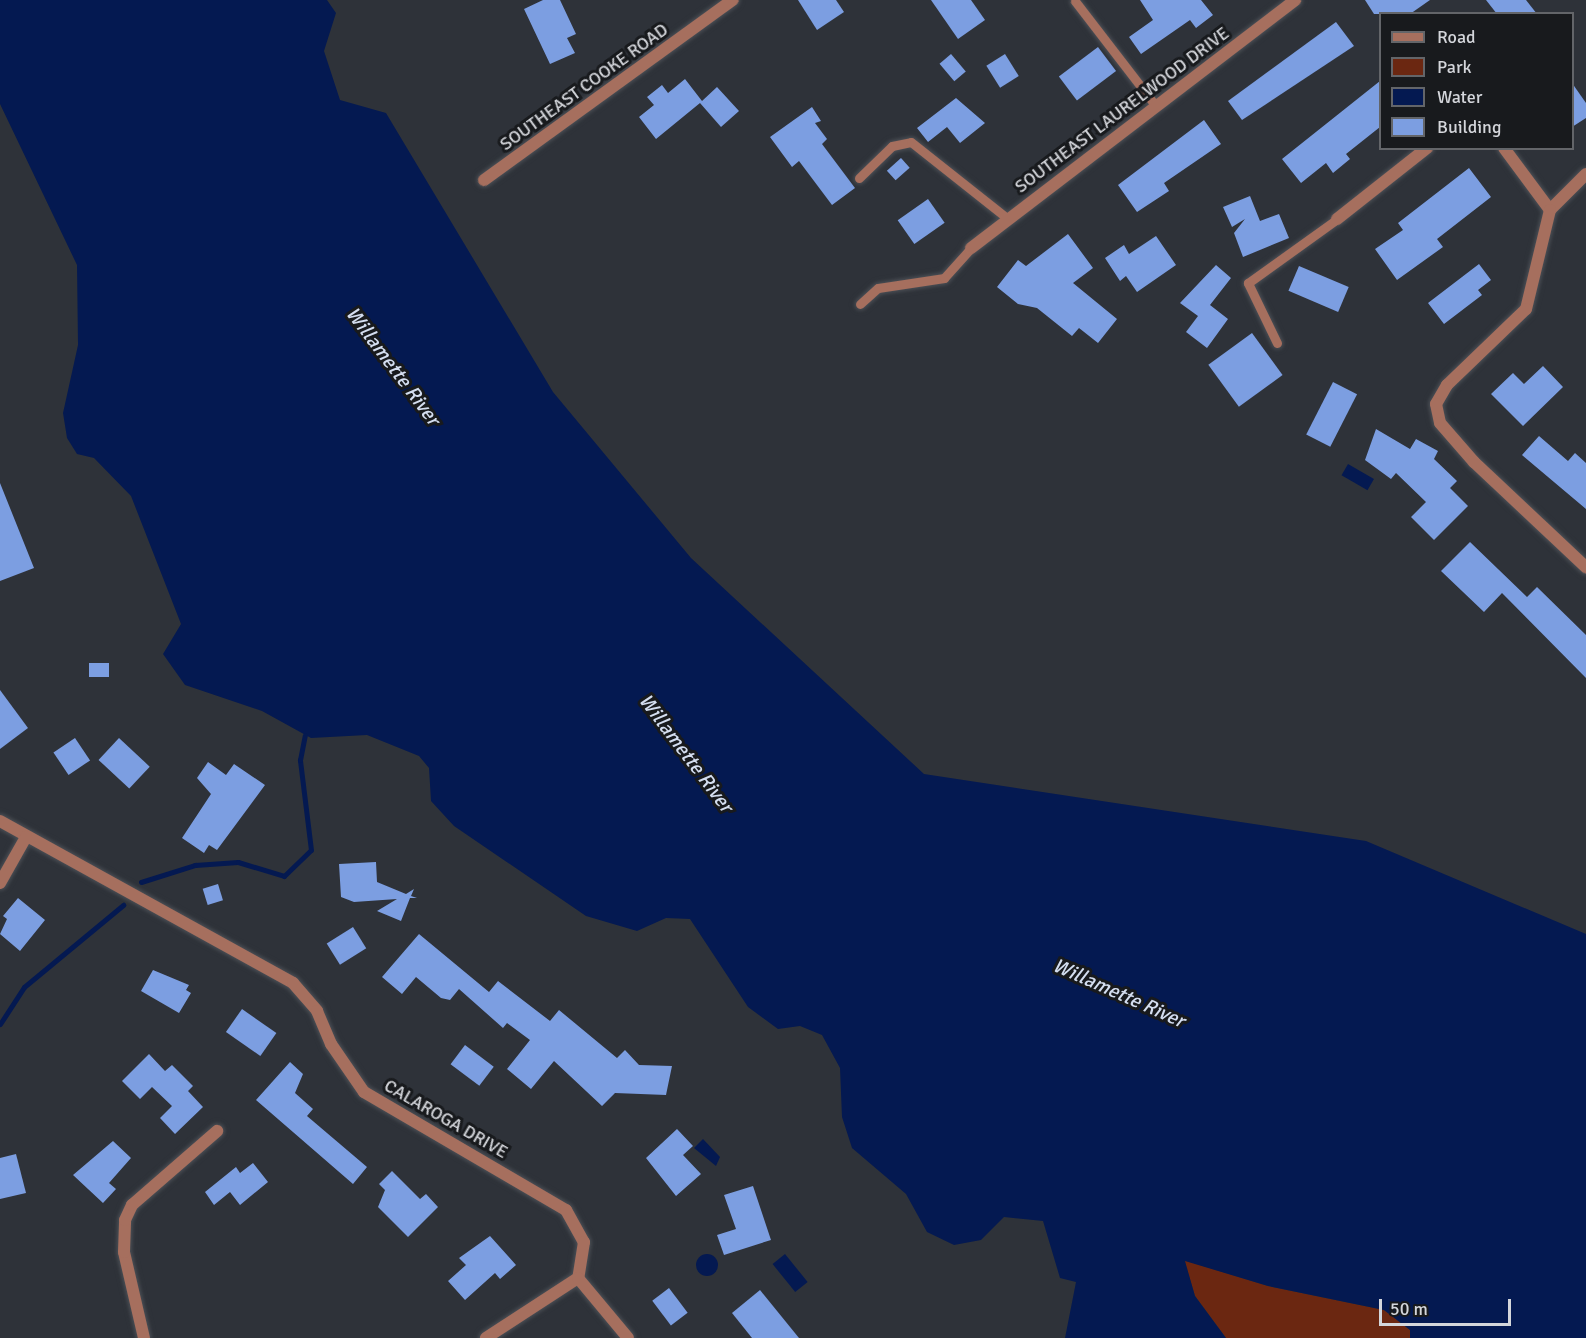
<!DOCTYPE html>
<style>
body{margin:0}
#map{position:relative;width:1586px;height:1338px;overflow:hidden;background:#2e3239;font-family:Signika,sans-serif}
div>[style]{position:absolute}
.green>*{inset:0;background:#6b2711}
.water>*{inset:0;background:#041951;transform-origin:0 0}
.round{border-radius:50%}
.stream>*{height:5px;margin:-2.5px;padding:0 2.5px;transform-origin:2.5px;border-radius:2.5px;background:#041951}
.building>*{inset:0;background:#7c9ee1;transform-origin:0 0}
.roads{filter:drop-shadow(0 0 2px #4c5056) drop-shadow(0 0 2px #4c5056)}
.lane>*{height:9px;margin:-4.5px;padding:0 4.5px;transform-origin:4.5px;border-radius:4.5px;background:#a66f5e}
.street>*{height:12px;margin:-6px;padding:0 6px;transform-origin:6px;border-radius:6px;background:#a66f5e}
span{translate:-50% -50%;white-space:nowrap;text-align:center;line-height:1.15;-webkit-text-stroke:6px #181a1d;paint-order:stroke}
.street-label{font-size:18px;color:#d4d6db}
.water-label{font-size:20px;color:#d4def0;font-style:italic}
.legend{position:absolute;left:1379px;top:12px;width:195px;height:138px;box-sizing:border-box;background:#181a1d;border:2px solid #636569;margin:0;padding:8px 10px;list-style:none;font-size:18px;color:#d4d6db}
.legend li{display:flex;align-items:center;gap:12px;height:30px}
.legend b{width:30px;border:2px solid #636569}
.scale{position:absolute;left:1379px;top:1299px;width:132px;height:27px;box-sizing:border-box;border:3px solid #d4d6db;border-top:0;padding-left:8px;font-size:18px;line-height:21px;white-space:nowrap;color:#d4d6db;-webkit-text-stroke:4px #181a1d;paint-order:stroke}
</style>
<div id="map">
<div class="green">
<div style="clip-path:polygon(1184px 1260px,1268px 1286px,1384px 1310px,1410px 1330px,1410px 1338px,1226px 1338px,1195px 1296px)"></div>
</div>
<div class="water">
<div style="clip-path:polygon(0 0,327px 0,336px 13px,324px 51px,340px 100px,386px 113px,553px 392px,691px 558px,924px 774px,1366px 841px,1586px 934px,1586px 1338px,1410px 1338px,1410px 1330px,1384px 1310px,1268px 1286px,1185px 1261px,1195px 1296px,1226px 1338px,1065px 1338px,1076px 1282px,1060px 1278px,1043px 1221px,1004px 1217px,981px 1240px,954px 1245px,927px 1232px,906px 1194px,852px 1148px,842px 1117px,840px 1068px,822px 1035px,800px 1026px,778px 1029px,748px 1007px,690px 919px,666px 918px,637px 931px,586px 916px,454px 826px,431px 801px,429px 768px,419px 756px,367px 735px,311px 738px,262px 711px,185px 685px,163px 654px,181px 624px,131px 496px,94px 458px,77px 454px,67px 438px,63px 413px,78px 345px,77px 265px,0 104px)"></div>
<div style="left:1348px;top:464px;width:30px;height:13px;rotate:30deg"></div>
<div style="clip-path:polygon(703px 1139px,720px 1157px,716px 1166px,694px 1148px)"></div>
<div class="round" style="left:696px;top:1254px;width:22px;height:22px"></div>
<div style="left:785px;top:1254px;width:36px;height:16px;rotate:51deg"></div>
</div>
<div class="stream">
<div style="left:141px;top:882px;width:57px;rotate:-17.5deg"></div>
<div style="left:195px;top:865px;width:43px;rotate:-4deg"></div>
<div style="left:238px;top:862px;width:48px;rotate:16.9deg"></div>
<div style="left:284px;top:876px;width:37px;rotate:-44deg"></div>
<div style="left:311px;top:850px;width:91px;rotate:-97deg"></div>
<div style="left:300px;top:760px;width:25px;rotate:-79deg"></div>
<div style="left:0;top:1024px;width:44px;rotate:-57deg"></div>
<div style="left:24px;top:987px;width:129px;rotate:-39.6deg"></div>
</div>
<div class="building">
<div style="clip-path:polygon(543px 0,560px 0,576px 34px,567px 38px,575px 53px,550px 64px,524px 9px)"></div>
<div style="clip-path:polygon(798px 0,836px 0,844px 12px,817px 30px)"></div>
<div style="clip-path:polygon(931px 0,971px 0,985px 20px,958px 39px)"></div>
<div style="clip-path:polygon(1140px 0,1201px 0,1213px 15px,1196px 28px,1190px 20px,1141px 54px,1129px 37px,1153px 20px)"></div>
<div style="clip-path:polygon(1365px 0,1430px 0,1410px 14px,1374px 14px)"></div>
<div style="clip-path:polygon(1486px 0,1526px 0,1537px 14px,1497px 14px)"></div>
<div style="clip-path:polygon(1336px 22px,1354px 46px,1242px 120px,1228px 101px)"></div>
<div style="left:1098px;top:47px;width:30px;height:49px;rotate:53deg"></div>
<div style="left:951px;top:54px;width:23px;height:15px;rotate:50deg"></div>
<div style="left:1005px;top:54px;width:26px;height:22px;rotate:58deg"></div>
<div style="clip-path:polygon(685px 79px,702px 101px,717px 87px,739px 111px,721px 127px,700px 103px,656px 139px,639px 117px,654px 105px,647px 97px,662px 85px,668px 93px)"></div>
<div style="clip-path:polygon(1380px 81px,1380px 127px,1346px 154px,1350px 159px,1333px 173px,1326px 163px,1301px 183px,1282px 159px)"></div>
<div style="clip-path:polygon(1572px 83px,1586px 103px,1586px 118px,1572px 127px)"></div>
<div style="clip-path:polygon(956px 98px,985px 123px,960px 143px,947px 127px,928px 142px,917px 128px)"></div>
<div style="clip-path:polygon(812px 107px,821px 121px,815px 123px,827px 139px,822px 144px,855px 188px,832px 205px,799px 161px,792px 167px,770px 137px)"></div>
<div style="clip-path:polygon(1204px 120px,1221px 144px,1164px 183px,1169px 191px,1137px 212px,1118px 185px)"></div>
<div style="left:901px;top:158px;width:13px;height:19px;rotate:48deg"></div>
<div style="clip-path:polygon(1469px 168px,1491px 197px,1437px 239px,1443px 247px,1397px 280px,1375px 249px,1403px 230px,1398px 223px)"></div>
<div style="clip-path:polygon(1250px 196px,1260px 221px,1279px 214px,1289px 238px,1243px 257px,1234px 233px,1245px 219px,1232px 227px,1223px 207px)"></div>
<div style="left:928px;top:199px;width:29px;height:37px;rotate:55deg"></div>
<div style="clip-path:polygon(1068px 234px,1093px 268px,1073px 283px,1117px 319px,1098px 343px,1079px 328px,1072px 336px,1037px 308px,1018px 304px,997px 287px,1018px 260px,1026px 266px)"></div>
<div style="clip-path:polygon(1156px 236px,1176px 265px,1137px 292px,1126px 276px,1120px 281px,1105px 258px,1124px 245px,1129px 254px)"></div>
<div style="clip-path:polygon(1479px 264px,1491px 280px,1478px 290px,1482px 295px,1444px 324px,1428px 303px)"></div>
<div style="clip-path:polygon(1216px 265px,1231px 278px,1210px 305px,1228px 319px,1207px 348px,1186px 332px,1198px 316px,1180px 303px)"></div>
<div style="left:1299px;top:266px;width:54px;height:27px;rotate:23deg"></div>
<div style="left:1252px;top:333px;width:52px;height:54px;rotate:54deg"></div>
<div style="clip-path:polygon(1543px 366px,1563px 387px,1523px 426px,1491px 394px,1513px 373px,1524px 384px)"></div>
<div style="left:1333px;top:382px;width:27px;height:59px;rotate:27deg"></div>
<div style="clip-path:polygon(1376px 429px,1410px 449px,1416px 439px,1438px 451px,1434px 459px,1457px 481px,1450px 488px,1468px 506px,1434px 540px,1411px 517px,1426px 502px,1396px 473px,1391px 479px,1365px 460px)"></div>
<div style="clip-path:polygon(1539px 436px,1568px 461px,1575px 453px,1586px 463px,1586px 509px,1522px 455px)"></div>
<div style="clip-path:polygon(0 483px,34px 568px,0 581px)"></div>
<div style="clip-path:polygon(1470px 542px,1527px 597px,1537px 587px,1586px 635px,1586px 678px,1502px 593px,1484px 612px,1441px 571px)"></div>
<div style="left:89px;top:663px;width:20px;height:14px"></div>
<div style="clip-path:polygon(0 690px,28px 728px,0 749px)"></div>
<div style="left:75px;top:738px;width:27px;height:26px;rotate:56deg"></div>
<div style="left:119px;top:738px;width:42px;height:30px;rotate:43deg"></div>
<div style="clip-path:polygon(208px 762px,226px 775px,234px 764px,265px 785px,217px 850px,209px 845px,204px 853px,182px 838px,211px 794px,197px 778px)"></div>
<div style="clip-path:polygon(376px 862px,377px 882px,406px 894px,414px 889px,411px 896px,417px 898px,410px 898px,401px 921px,377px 911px,397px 899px,354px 902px,341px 897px,339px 864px)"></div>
<div style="left:218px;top:884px;width:17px;height:16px;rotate:73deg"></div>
<div style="clip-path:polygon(18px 898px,45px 920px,20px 951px,0 934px,7px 919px,3px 916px)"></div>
<div style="left:353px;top:927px;width:25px;height:31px;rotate:58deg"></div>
<div style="clip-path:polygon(419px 934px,489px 992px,498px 981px,550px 1021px,559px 1010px,617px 1058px,625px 1050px,639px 1065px,672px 1066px,666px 1095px,615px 1093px,602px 1106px,554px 1061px,531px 1089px,507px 1069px,530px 1040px,507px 1023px,503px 1028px,459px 989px,450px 1000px,441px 998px,416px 977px,402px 994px,382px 977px)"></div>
<div style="clip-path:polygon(153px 970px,189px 985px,186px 990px,191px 993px,179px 1013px,141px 991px)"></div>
<div style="left:242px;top:1009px;width:42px;height:28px;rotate:35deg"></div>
<div style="left:465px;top:1045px;width:36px;height:24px;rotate:37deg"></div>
<div style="clip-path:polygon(149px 1054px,165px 1071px,172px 1065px,193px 1086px,188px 1091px,203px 1107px,175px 1134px,160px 1118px,172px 1106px,152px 1087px,140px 1099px,122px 1081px)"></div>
<div style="clip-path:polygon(290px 1062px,303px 1074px,295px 1093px,313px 1109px,307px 1116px,367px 1167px,353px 1184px,256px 1100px)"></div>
<div style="clip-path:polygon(677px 1129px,693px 1146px,683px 1155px,701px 1174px,676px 1196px,646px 1158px)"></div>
<div style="clip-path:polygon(113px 1141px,131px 1158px,109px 1183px,116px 1189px,103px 1203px,73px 1175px)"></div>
<div style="clip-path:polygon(16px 1154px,26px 1193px,0 1199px,0 1158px)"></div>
<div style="clip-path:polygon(253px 1163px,268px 1182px,240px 1205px,230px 1192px,214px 1205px,205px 1192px,236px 1167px,240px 1173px)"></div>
<div style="clip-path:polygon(392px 1171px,420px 1199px,426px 1194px,438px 1207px,408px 1237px,378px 1207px,385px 1190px,379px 1184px)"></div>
<div style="clip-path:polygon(753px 1186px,771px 1240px,724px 1255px,717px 1235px,736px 1229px,724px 1195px)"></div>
<div style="clip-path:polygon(490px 1236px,516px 1265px,500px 1279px,495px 1273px,465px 1300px,448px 1281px,466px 1265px,459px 1258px)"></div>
<div style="left:669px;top:1288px;width:31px;height:21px;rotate:53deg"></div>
<div style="clip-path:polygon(760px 1290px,799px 1338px,752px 1338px,732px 1313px)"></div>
</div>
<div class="roads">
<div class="lane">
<div style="left:1075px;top:1px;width:133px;rotate:52.4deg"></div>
<div style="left:859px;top:178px;width:46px;rotate:-44.1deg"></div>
<div style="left:892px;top:146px;width:19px;rotate:-12deg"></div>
<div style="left:911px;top:142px;width:124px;rotate:38.4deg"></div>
<div style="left:860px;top:304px;width:24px;rotate:-42deg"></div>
<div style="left:878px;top:288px;width:67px;rotate:-8.6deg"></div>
<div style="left:944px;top:278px;width:40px;rotate:-48deg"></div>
<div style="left:1277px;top:343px;width:67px;rotate:-115.8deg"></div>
<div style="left:1248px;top:283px;width:110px;rotate:-35.7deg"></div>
</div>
<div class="street">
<div style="left:1504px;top:148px;width:77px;rotate:53.4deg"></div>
<div style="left:1586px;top:174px;width:51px;rotate:135deg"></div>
<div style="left:1550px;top:210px;width:102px;rotate:103.6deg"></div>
<div style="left:1526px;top:309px;width:110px;rotate:136.1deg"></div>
<div style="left:1447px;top:385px;width:22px;rotate:120deg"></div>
<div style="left:1436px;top:404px;width:19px;rotate:78deg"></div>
<div style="left:1440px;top:423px;width:52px;rotate:48.9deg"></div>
<div style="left:1474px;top:462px;width:154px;rotate:43.2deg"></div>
<div style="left:484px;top:180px;width:307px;rotate:-35.9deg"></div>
<div style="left:1337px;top:219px;width:115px;rotate:-38.3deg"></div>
<div style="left:971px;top:248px;width:408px;rotate:-37.4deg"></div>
<div style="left:0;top:821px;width:335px;rotate:28.9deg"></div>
<div style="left:293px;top:983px;width:37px;rotate:49deg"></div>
<div style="left:317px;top:1011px;width:36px;rotate:67deg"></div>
<div style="left:331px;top:1044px;width:58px;rotate:55.5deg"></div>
<div style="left:364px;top:1092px;width:234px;rotate:30.3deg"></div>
<div style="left:566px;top:1210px;width:37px;rotate:61deg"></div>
<div style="left:584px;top:1242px;width:36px;rotate:99deg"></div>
<div style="left:578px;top:1278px;width:110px;rotate:146.9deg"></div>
<div style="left:0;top:883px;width:53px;rotate:-60.5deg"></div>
<div style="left:578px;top:1278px;width:78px;rotate:50.2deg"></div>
<div style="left:144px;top:1338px;width:88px;rotate:-103.1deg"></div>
<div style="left:124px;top:1252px;width:32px;rotate:-88deg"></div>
<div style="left:125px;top:1220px;width:17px;rotate:-65deg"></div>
<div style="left:132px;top:1205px;width:113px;rotate:-41deg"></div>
</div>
</div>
<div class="street-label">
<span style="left:584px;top:87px;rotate:-36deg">SOUTHEAST COOKE ROAD</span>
<span style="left:1122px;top:110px;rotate:-37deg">SOUTHEAST LAURELWOOD DRIVE</span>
<span style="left:446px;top:1119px;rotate:30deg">CALAROGA DRIVE</span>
</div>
<div class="water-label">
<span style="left:393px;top:366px;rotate:53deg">Willamette River</span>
<span style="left:686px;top:753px;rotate:53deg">Willamette River</span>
<span style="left:1119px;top:993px;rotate:24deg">Willamette River</span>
</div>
<ul class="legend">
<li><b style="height:8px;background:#a66f5e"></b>Road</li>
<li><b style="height:16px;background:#6b2711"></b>Park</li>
<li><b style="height:16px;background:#041951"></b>Water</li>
<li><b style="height:16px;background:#7c9ee1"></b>Building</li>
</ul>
<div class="scale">50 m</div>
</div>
